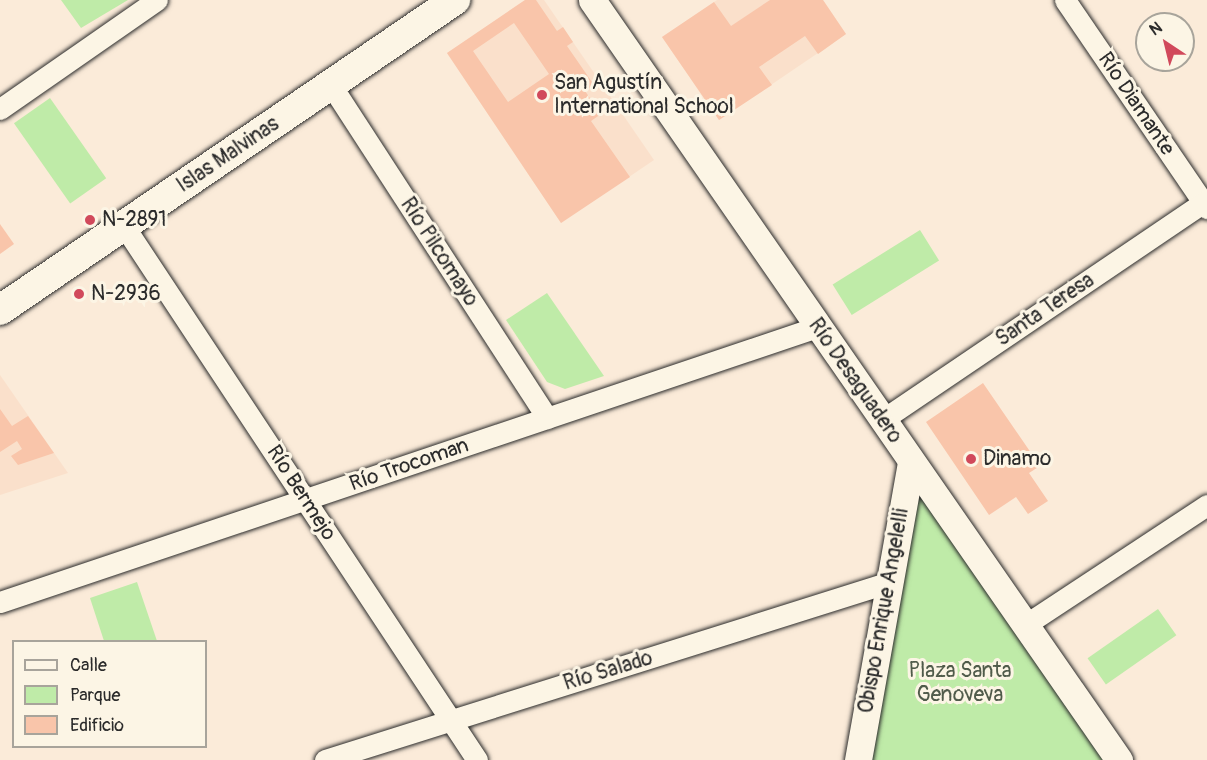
<!DOCTYPE html>
<meta charset="utf-8">
<style>
body{margin:0}
#map{position:relative;width:1207px;height:760px;overflow:hidden;background:#fbebd9;font-family:Pangolin,sans-serif}
div>[style]{position:absolute}
.built>*{inset:0;background:#fae0cb}
.green>*{inset:0;background:#bfeba8;transform-origin:0 0}
.building>*{inset:0;background:#f9c5aa}
.roads{filter:drop-shadow(0 0 2px #2b2b2b) drop-shadow(0 0 2px #2b2b2b)}
.minor>*{height:21px;margin:-10.5px;padding:0 10.5px;transform-origin:10.5px;border-radius:10.5px;background:#fcf5e5}
.tertiary>*{height:27px;margin:-13.5px;padding:0 13.5px;transform-origin:13.5px;border-radius:13.5px;background:#fcf5e5}
.secondary>*{height:30px;margin:-15px;padding:0 15px;transform-origin:15px;border-radius:15px;background:#fcf5e5}
.dots>*{width:16px;height:16px;translate:-50% -50%;box-sizing:border-box;border:3px solid #fcf5e5;border-radius:50%}
span{translate:-50% -50%;white-space:nowrap;text-align:center;line-height:1.15;-webkit-text-stroke:6px #fcf5e5;paint-order:stroke}
.poi-label{font-size:21px;color:#2b2b2b}
.left{translate:0 -50%;text-align:left}
.street-label{font-size:21px;color:#2b2b2b}
.park-label{font-size:21px;color:#505b4a}
.legend{position:absolute;left:12px;top:640px;width:195px;height:108px;box-sizing:border-box;background:#fcf5e5;border:2px solid #a8a49b;margin:0;padding:8px 10px;list-style:none;font-size:18px;color:#2b2b2b}
.legend li{display:flex;align-items:center;gap:12px;height:30px}
.legend b{width:30px;border:2px solid #a8a49b}
.north{position:absolute;left:1135px;top:12px;width:60px;height:60px;box-sizing:border-box;background:#fcf5e5;border:2px solid #a8a49b;border-radius:50%;rotate:325deg;font-size:16px;font-weight:700;line-height:24px;text-align:center;color:#2b2b2b}
.north::after{content:'';display:block;margin:auto;width:21px;height:27px;background:#d1495b;clip-path:polygon(50% 0,100% 100%,50% 72%,0 100%)}
</style>
<div id="map">
<div class="built">
<div style="clip-path:polygon(525px 0,544px 0,654px 160px,561px 223px,447px 53px)"></div>
<div style="clip-path:polygon(717px 0,823px 0,846px 34px,719px 120px,662px 37px)"></div>
<div style="clip-path:polygon(0 375px,68px 473px,0 495px)"></div>
</div>
<div class="green">
<div style="clip-path:polygon(61px 0,128px 0,81px 28px)"></div>
<div style="left:50px;top:98px;width:98px;height:44px;rotate:55deg"></div>
<div style="left:920px;top:230px;width:36px;height:103px;rotate:58deg"></div>
<div style="clip-path:polygon(547px 293px,604px 376px,565px 389px,547px 382px,506px 320px)"></div>
<div style="clip-path:polygon(919px 490px,1105px 760px,868px 760px)"></div>
<div style="clip-path:polygon(137px 582px,157px 641px,104px 641px,90px 598px)"></div>
<div style="left:1158px;top:609px;width:32px;height:86px;rotate:55deg"></div>
</div>
<div class="building">
<div style="clip-path:polygon(evenodd,525px 0,536px 0,557px 31px,563px 27px,573px 42px,567px 46px,594px 85px,585px 91px,601px 114px,591px 121px,630px 177px,561px 223px,447px 53px,525px 0,514px 23px,549px 74px,508px 102px,473px 51px,514px 23px)"></div>
<div style="clip-path:polygon(770px 0,823px 0,846px 34px,818px 54px,805px 36px,759px 67px,772px 85px,719px 120px,662px 37px,714px 2px,731px 26px)"></div>
<div style="clip-path:polygon(0 224px,14px 244px,0 254px)"></div>
<div style="clip-path:polygon(983px 383px,1040px 466px,1029px 473px,1048px 501px,1028px 514px,1016px 497px,989px 515px,926px 422px)"></div>
<div style="clip-path:polygon(0 409px,12px 426px,28px 416px,54px 453px,18px 465px,11px 456px,22px 449px,17px 441px,0 452px)"></div>
</div>
<div class="roads">
<div class="minor">
<div style="left:1065px;top:0;width:252px;rotate:55.7deg"></div>
<div style="left:331px;top:85px;width:397px;rotate:57deg"></div>
<div style="left:0;top:109px;width:191px;rotate:-34.8deg"></div>
<div style="left:124px;top:226px;width:640px;rotate:56.53deg"></div>
<div style="left:882px;top:420px;width:392px;rotate:-34.1deg"></div>
<div style="left:0;top:602px;width:862px;rotate:-18.6deg"></div>
<div style="left:1025px;top:625px;width:218px;rotate:-33.4deg"></div>
<div style="left:325px;top:760px;width:592px;rotate:-17.49deg"></div>
</div>
<div class="tertiary">
<div style="left:592px;top:0;width:925px;rotate:55.26deg"></div>
<div style="left:858px;top:760px;width:303px;rotate:-79.9deg"></div>
</div>
<div class="secondary">
<div style="left:0;top:310px;width:551px;rotate:-34.27deg"></div>
</div>
</div>
<div class="dots">
<div style="left:542px;top:95px;background:#d1495b"></div>
<div style="left:90px;top:220px;background:#d1495b"></div>
<div style="left:79px;top:294px;background:#d1495b"></div>
<div style="left:971px;top:459px;background:#d1495b"></div>
</div>
<div class="poi-label">
<span class="left" style="left:554px;top:95px">San Agustín<br>International School</span>
<span class="left" style="left:102px;top:220px">N-2891</span>
<span class="left" style="left:91px;top:294px">N-2936</span>
<span class="left" style="left:983px;top:459px">Dinamo</span>
</div>
<div class="street-label">
<span style="left:1136px;top:104px;rotate:56deg">Río Diamante</span>
<span style="left:228px;top:155px;rotate:-34deg">Islas Malvinas</span>
<span style="left:439px;top:252px;rotate:57deg">Río Pilcomayo</span>
<span style="left:1045px;top:310px;rotate:-34deg">Santa Teresa</span>
<span style="left:855px;top:381px;rotate:55deg">Río Desaguadero</span>
<span style="left:409px;top:465px;rotate:-19deg">Río Trocoman</span>
<span style="left:301px;top:493px;rotate:57deg">Río Bermejo</span>
<span style="left:884px;top:611px;rotate:-80deg">Obispo Enrique Angelelli</span>
<span style="left:608px;top:671px;rotate:-17deg">Río Salado</span>
</div>
<div class="park-label">
<span style="left:960px;top:683px">Plaza Santa<br>Genoveva</span>
</div>
<ul class="legend">
<li><b style="height:8px;background:#fcf5e5"></b>Calle</li>
<li><b style="height:16px;background:#bfeba8"></b>Parque</li>
<li><b style="height:16px;background:#f9c5aa"></b>Edificio</li>
</ul>
<div class="north">N</div>
</div>
